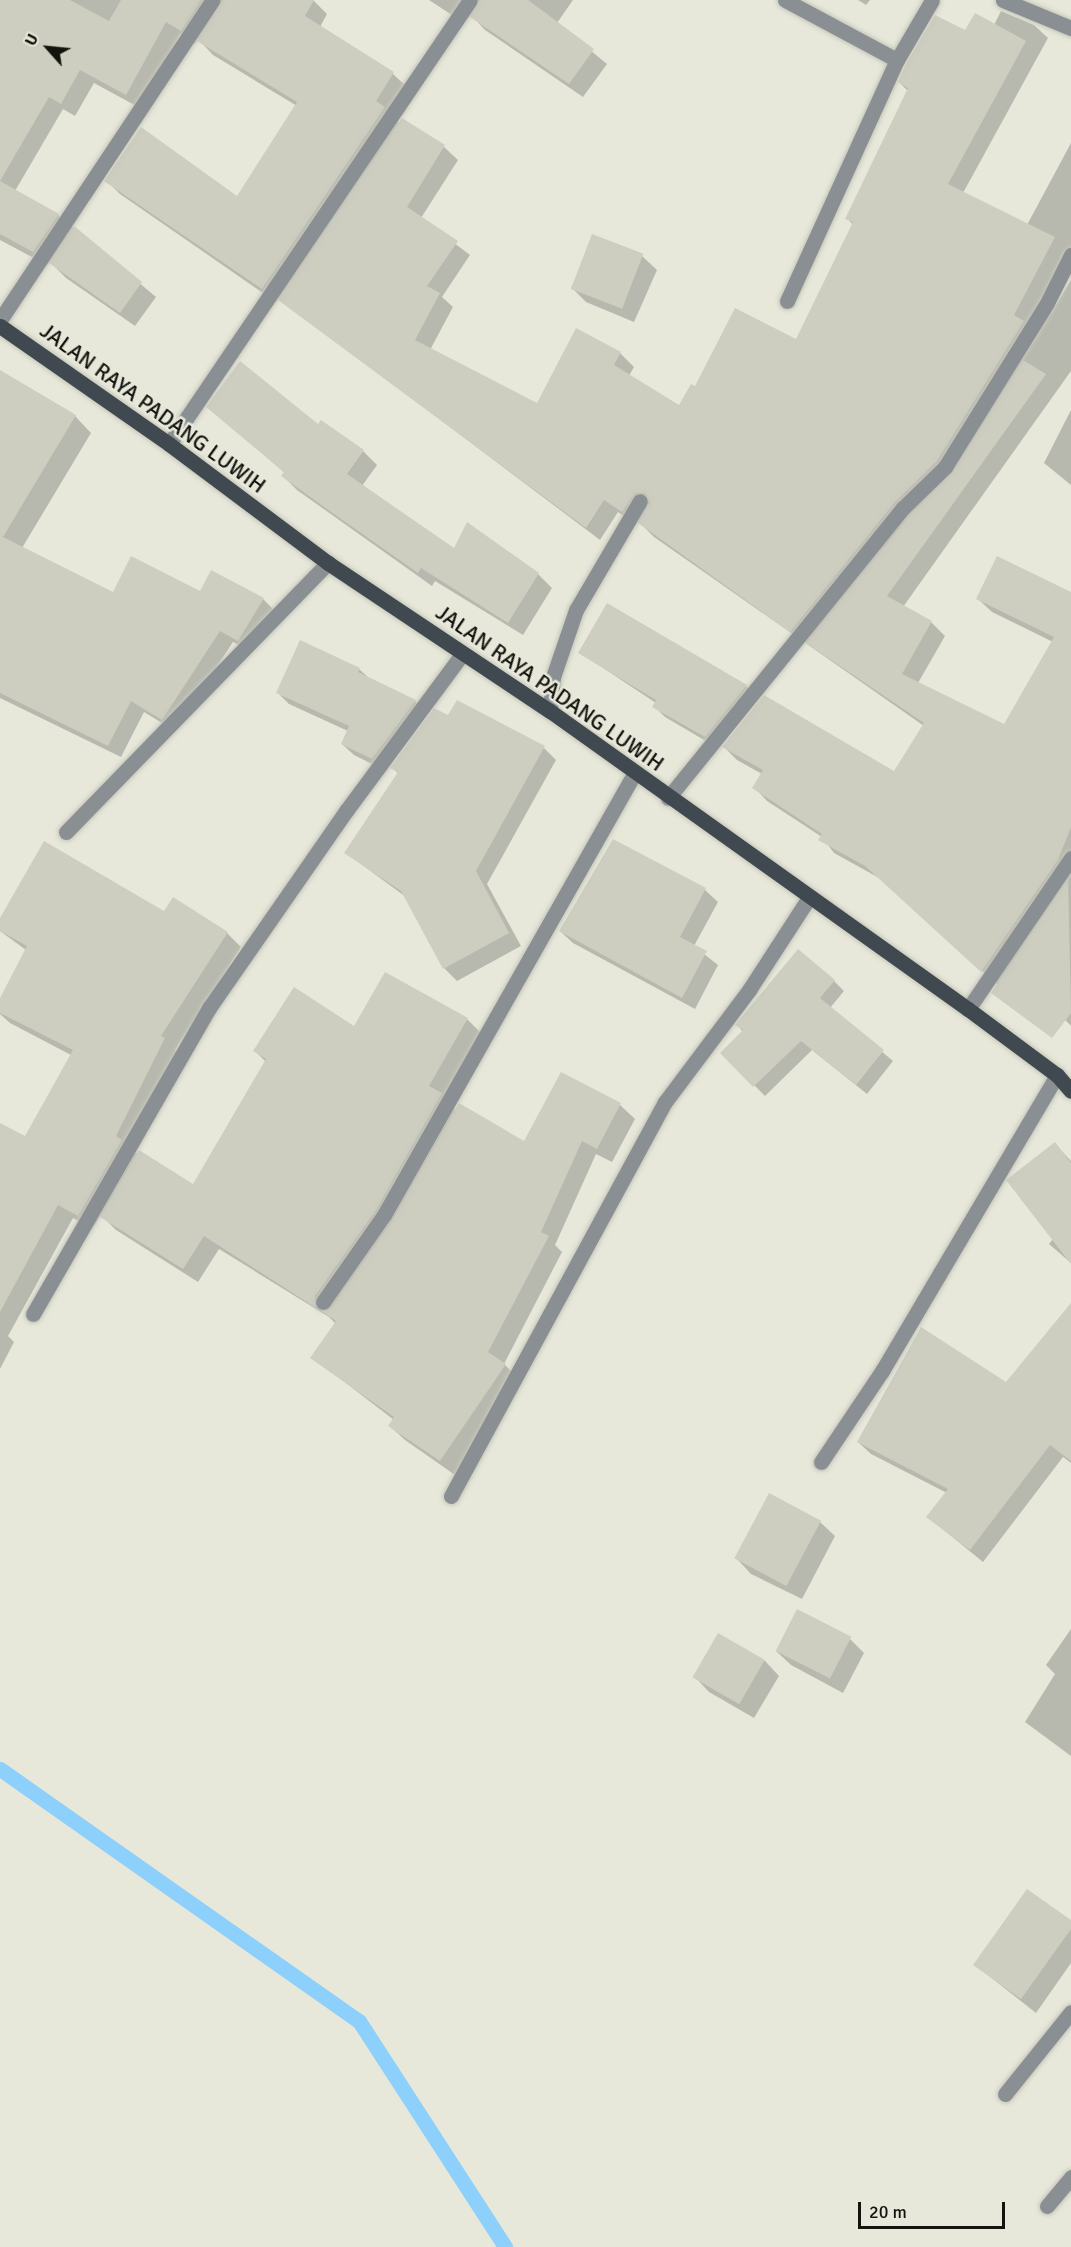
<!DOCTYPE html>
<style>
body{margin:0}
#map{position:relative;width:1071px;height:2247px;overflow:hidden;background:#e7e8da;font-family:Signika,sans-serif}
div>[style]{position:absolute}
.shadow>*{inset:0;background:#0003}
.stream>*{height:15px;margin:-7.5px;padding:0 7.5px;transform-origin:7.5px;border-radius:7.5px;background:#8dd0fb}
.building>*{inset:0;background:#cdcdc0;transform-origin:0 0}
.roads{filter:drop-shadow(0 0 2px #c5c6ba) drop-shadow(0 0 2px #c5c6ba)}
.service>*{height:15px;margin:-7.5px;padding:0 7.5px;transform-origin:7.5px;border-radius:7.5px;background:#8a8f93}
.minor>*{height:15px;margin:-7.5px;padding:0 7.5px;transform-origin:7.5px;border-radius:7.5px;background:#8a8f93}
.primary>*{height:15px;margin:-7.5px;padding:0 7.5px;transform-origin:7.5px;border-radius:7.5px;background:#40494f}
span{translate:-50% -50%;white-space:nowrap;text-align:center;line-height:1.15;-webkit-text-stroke:5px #e7e8da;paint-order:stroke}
.street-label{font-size:22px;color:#14140f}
.north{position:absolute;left:18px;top:18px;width:60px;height:60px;-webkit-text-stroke:4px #e7e8da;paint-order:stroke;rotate:297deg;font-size:16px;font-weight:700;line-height:24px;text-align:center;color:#14140f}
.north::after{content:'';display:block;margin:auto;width:21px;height:27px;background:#14140f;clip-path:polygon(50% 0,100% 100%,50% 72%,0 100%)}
.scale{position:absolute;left:858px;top:2202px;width:147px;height:27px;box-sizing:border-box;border:3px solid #14140f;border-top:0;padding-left:8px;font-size:18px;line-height:21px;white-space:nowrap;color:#14140f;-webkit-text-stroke:4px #e7e8da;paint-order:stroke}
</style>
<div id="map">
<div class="shadow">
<div style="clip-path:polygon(0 0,313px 0,327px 14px,320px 27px,393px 74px,407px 87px,390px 114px,400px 124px,402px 120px,444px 147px,458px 160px,421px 218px,470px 255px,442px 297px,453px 307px,430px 350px,538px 405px,577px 330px,620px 353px,634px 367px,629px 376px,680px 407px,696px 388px,797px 341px,853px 225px,847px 218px,908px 91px,899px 82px,966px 32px,994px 25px,1001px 11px,1034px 25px,1048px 38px,963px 193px,1027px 225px,1071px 143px,1071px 273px,1050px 315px,1071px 280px,1071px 371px,903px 607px,931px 622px,945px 636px,918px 683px,1004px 726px,1053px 642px,992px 612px,978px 599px,1071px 594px,1071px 1026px,1041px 994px,1012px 998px,881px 879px,834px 853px,822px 837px,767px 801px,754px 787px,762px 774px,737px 760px,724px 747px,894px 773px,924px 726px,654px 537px,638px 521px,636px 525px,618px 512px,600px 540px,279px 298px,276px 302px,120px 194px,106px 180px,237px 198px,297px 106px,213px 55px,198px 39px,195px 44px,180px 34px,140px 108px,94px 83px,75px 116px,63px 109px,15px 191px,58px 215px,156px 297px,135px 326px,66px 278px,50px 262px,47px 265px,0 240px)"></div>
<div style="clip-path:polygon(429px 0,573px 0,557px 23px,607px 64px,583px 97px,485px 30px,471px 15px,468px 18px,461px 13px,458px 19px)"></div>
<div style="clip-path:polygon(858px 0,870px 0,866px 5px)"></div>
<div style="clip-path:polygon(642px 256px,657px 270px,634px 322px,586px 302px,571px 287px)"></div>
<div style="clip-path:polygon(0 391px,75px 416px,91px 433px,22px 548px,114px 594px,201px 593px,263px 599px,275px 611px,251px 652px,233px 642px,175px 731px,144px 712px,121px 757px,0 698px)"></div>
<div style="clip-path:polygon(208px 407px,318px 426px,363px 451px,377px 465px,362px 486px,455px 550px,538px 574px,552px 588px,523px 635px,435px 581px,432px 586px,297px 490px,283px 476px,285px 473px)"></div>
<div style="clip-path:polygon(1071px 410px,1071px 485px,1044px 463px)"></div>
<div style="clip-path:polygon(608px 605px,746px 686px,757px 697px,716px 747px,665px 717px,654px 706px,656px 703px,579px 652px)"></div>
<div style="clip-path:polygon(359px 669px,369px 678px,415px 701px,427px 712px,384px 770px,354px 755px,342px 744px,348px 731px,289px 704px,277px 692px)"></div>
<div style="clip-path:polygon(449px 717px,544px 748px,556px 760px,487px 884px,521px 946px,457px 981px,445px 969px,406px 897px,346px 853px,399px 774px,392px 768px)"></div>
<div style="clip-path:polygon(705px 890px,718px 902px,694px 946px,718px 965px,695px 1009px,573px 943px,560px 931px)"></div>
<div style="clip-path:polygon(164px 913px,227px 933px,241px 947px,175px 1050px,178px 1053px,130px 1149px,193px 1186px,266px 1062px,255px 1051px,355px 1028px,467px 1019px,481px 1033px,444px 1098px,456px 1110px,525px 1143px,620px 1105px,635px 1119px,612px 1162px,596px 1154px,555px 1245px,562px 1252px,504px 1364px,519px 1379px,455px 1475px,405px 1440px,390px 1426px,394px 1420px,312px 1357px,336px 1324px,329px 1317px,219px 1249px,198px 1282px,116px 1230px,101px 1215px,92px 1229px,73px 1218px,8px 1336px,14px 1342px,0 1369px,0 1125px,26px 1138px,71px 1055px,10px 1023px,0 1014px,0 1001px,26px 950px,0 931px,0 921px)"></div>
<div style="clip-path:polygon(834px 981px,844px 991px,830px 1008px,893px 1061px,867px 1094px,812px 1050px,765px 1096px,722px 1053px,743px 1032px,737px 1025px)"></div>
<div style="clip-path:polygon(1055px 1144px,1071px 1161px,1071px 1263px,1049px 1244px,1053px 1239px)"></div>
<div style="clip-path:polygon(1071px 1305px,1071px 1463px,1063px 1457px,983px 1562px,928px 1517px,947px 1493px,871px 1454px,858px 1442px,1007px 1384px)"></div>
<div style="clip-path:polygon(820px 1522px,835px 1536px,802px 1599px,751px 1574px,737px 1559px)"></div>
<div style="clip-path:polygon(1071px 1629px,1071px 1756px,1025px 1722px,1055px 1674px,1046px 1665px)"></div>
<div style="clip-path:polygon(719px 1635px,765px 1661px,779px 1676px,754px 1718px,709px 1692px,695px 1677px)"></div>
<div style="clip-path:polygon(850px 1639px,864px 1653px,843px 1693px,791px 1665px,776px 1651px)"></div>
<div style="clip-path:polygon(1071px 1922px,1071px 1963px,1036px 2013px,975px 1965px)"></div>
</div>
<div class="stream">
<div style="left:0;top:1769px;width:439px;rotate:35.1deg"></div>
<div style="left:359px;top:2021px;width:269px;rotate:57.1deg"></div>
</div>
<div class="building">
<div style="clip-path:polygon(0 0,70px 0,109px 21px,121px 0,201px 0,181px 31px,166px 22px,126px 95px,80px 70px,61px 104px,49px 97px,0 181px,59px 214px,33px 252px,0 234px)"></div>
<div style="clip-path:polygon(223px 0,314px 0,305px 16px,394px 72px,376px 101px,385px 107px,262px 289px,104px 181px,141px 127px,237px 196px,297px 102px,197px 41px)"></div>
<div style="clip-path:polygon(480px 0,528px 0,594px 49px,569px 84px,470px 17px)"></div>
<div style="clip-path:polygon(975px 13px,1026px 41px,948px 184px,1055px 237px,1014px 315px,1024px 321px,937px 461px,895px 502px,790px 632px,638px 523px,650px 502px,645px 493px,635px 493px,622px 512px,604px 500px,586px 528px,278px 300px,402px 118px,445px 145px,407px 207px,458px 241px,427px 286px,440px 293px,415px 340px,537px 403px,576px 328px,621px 352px,614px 365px,679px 405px,691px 384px,695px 386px,735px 308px,796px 339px,853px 222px,845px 219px,908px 88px,898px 82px,906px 64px,935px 15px,965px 30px)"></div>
<div style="clip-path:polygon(74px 226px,142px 282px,120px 313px,49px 263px)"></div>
<div style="left:592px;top:234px;width:55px;height:59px;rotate:21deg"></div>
<div style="clip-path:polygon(1023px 360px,1046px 374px,887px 596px,932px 621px,902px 674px,1004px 724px,1054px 637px,976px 599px,997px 556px,1071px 592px,1071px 827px,1058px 860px,981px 972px,865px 866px,818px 840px,822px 834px,752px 788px,763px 770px,722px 747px,764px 695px,894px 771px,924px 723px,806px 643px,910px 515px,953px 472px)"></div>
<div style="clip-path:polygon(240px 361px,318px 424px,321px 420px,364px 450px,347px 474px,454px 548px,467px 522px,539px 573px,508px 623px,421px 568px,418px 573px,334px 514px,281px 476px,284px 472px,206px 407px)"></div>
<div style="clip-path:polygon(0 370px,76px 415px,3px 537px,113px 592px,131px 556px,200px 591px,211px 570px,264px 598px,238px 641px,220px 631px,162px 720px,131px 701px,108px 746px,0 693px)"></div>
<div style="clip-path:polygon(607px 603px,747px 685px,705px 737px,652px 707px,656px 700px,578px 653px)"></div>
<div style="clip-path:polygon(300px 640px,360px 668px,358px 672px,416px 700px,372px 759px,341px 744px,349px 726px,276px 693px)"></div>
<div style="clip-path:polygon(457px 700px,545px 746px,476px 871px,509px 933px,443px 969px,401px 891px,344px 853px,398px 772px,390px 768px,434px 708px,448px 715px)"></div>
<div style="clip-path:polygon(613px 839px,706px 888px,680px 937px,707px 951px,682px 998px,559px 931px)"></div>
<div style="clip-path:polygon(44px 841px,164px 911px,173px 897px,228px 932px,161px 1036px,165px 1038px,116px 1136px,122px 1140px,78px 1216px,58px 1205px,0 1312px,0 1123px,25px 1136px,73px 1050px,0 1013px,0 998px,27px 946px,0 931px,0 918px)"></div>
<div style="clip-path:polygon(1068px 879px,1071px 1013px,1052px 1038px,991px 993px)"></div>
<div style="clip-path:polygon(798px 949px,835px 980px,820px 998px,884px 1050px,856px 1085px,801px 1041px,753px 1087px,720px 1053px,743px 1030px,735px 1025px)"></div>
<div style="clip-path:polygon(385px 972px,468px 1018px,429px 1086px,442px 1093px,376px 1210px,315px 1296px,316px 1308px,204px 1236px,183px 1269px,100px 1217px,139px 1150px,193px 1184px,266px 1059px,253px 1051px,294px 987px,354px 1026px)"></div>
<div style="clip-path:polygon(561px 1072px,621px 1103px,597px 1149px,582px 1141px,541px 1232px,549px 1236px,488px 1352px,506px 1364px,440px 1461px,388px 1426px,394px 1417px,310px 1358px,336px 1321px,321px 1311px,331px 1308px,392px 1221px,459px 1103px,524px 1141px)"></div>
<div style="clip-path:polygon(1055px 1142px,1071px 1163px,1071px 1264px,1006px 1180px)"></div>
<div style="clip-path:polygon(1071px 1303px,1071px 1461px,1050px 1445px,970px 1550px,926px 1517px,948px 1489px,857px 1442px,921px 1327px,1006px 1382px)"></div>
<div style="left:769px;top:1493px;width:59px;height:74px;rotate:28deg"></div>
<div style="left:797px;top:1609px;width:61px;height:47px;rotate:27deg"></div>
<div style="left:718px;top:1633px;width:54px;height:51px;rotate:30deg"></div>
<div style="clip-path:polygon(1027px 1889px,1071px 1920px,1071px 1929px,1021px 1999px,973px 1965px)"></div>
</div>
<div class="roads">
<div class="service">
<div style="left:1047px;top:2206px;width:38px;rotate:-50deg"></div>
</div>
<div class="minor">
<div style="left:785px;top:0;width:127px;rotate:28.2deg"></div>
<div style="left:897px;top:60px;width:69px;rotate:-59.7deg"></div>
<div style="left:1003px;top:0;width:74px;rotate:22.4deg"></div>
<div style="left:787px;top:301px;width:265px;rotate:-65.5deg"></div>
<div style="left:0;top:320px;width:384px;rotate:-56.4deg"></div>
<div style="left:169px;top:444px;width:536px;rotate:-55.87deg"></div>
<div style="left:550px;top:711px;width:34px;rotate:-85deg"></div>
<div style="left:553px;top:677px;width:71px;rotate:-71.1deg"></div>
<div style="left:576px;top:610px;width:126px;rotate:-59.6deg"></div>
<div style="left:668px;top:798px;width:373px;rotate:-51deg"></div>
<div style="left:903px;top:508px;width:59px;rotate:-44.3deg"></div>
<div style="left:945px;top:467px;width:193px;rotate:-58.1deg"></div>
<div style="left:1047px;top:303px;width:54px;rotate:-63.4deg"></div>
<div style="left:66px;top:832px;width:376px;rotate:-45.8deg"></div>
<div style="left:968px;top:1009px;width:183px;rotate:-55.7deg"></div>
<div style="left:323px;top:1302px;width:106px;rotate:-55deg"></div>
<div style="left:384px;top:1215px;width:507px;rotate:-60.45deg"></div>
<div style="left:33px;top:1314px;width:353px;rotate:-60.1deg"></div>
<div style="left:209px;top:1008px;width:240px;rotate:-55.2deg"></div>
<div style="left:346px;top:811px;width:195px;rotate:-53.5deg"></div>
<div style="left:821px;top:1462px;width:110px;rotate:-56.2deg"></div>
<div style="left:882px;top:1371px;width:344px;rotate:-59.4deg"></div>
<div style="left:451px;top:1496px;width:448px;rotate:-61.5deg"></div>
<div style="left:665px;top:1102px;width:140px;rotate:-53.1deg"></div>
<div style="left:749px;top:990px;width:108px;rotate:-57deg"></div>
<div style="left:1005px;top:2094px;width:105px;rotate:-51.2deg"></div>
</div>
<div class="primary">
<div style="left:0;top:326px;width:206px;rotate:34.9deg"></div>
<div style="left:169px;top:444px;width:199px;rotate:36.8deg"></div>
<div style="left:328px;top:563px;width:267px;rotate:33.7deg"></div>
<div style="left:550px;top:711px;width:513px;rotate:35.49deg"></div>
<div style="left:968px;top:1009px;width:111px;rotate:36.6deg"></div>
<div style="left:1057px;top:1075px;width:21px;rotate:49deg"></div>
</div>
</div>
<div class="street-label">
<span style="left:153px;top:408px;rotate:36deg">JALAN RAYA PADANG LUWIH</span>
<span style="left:550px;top:688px;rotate:35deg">JALAN RAYA PADANG LUWIH</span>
</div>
<div class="north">U</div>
<div class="scale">20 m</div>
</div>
